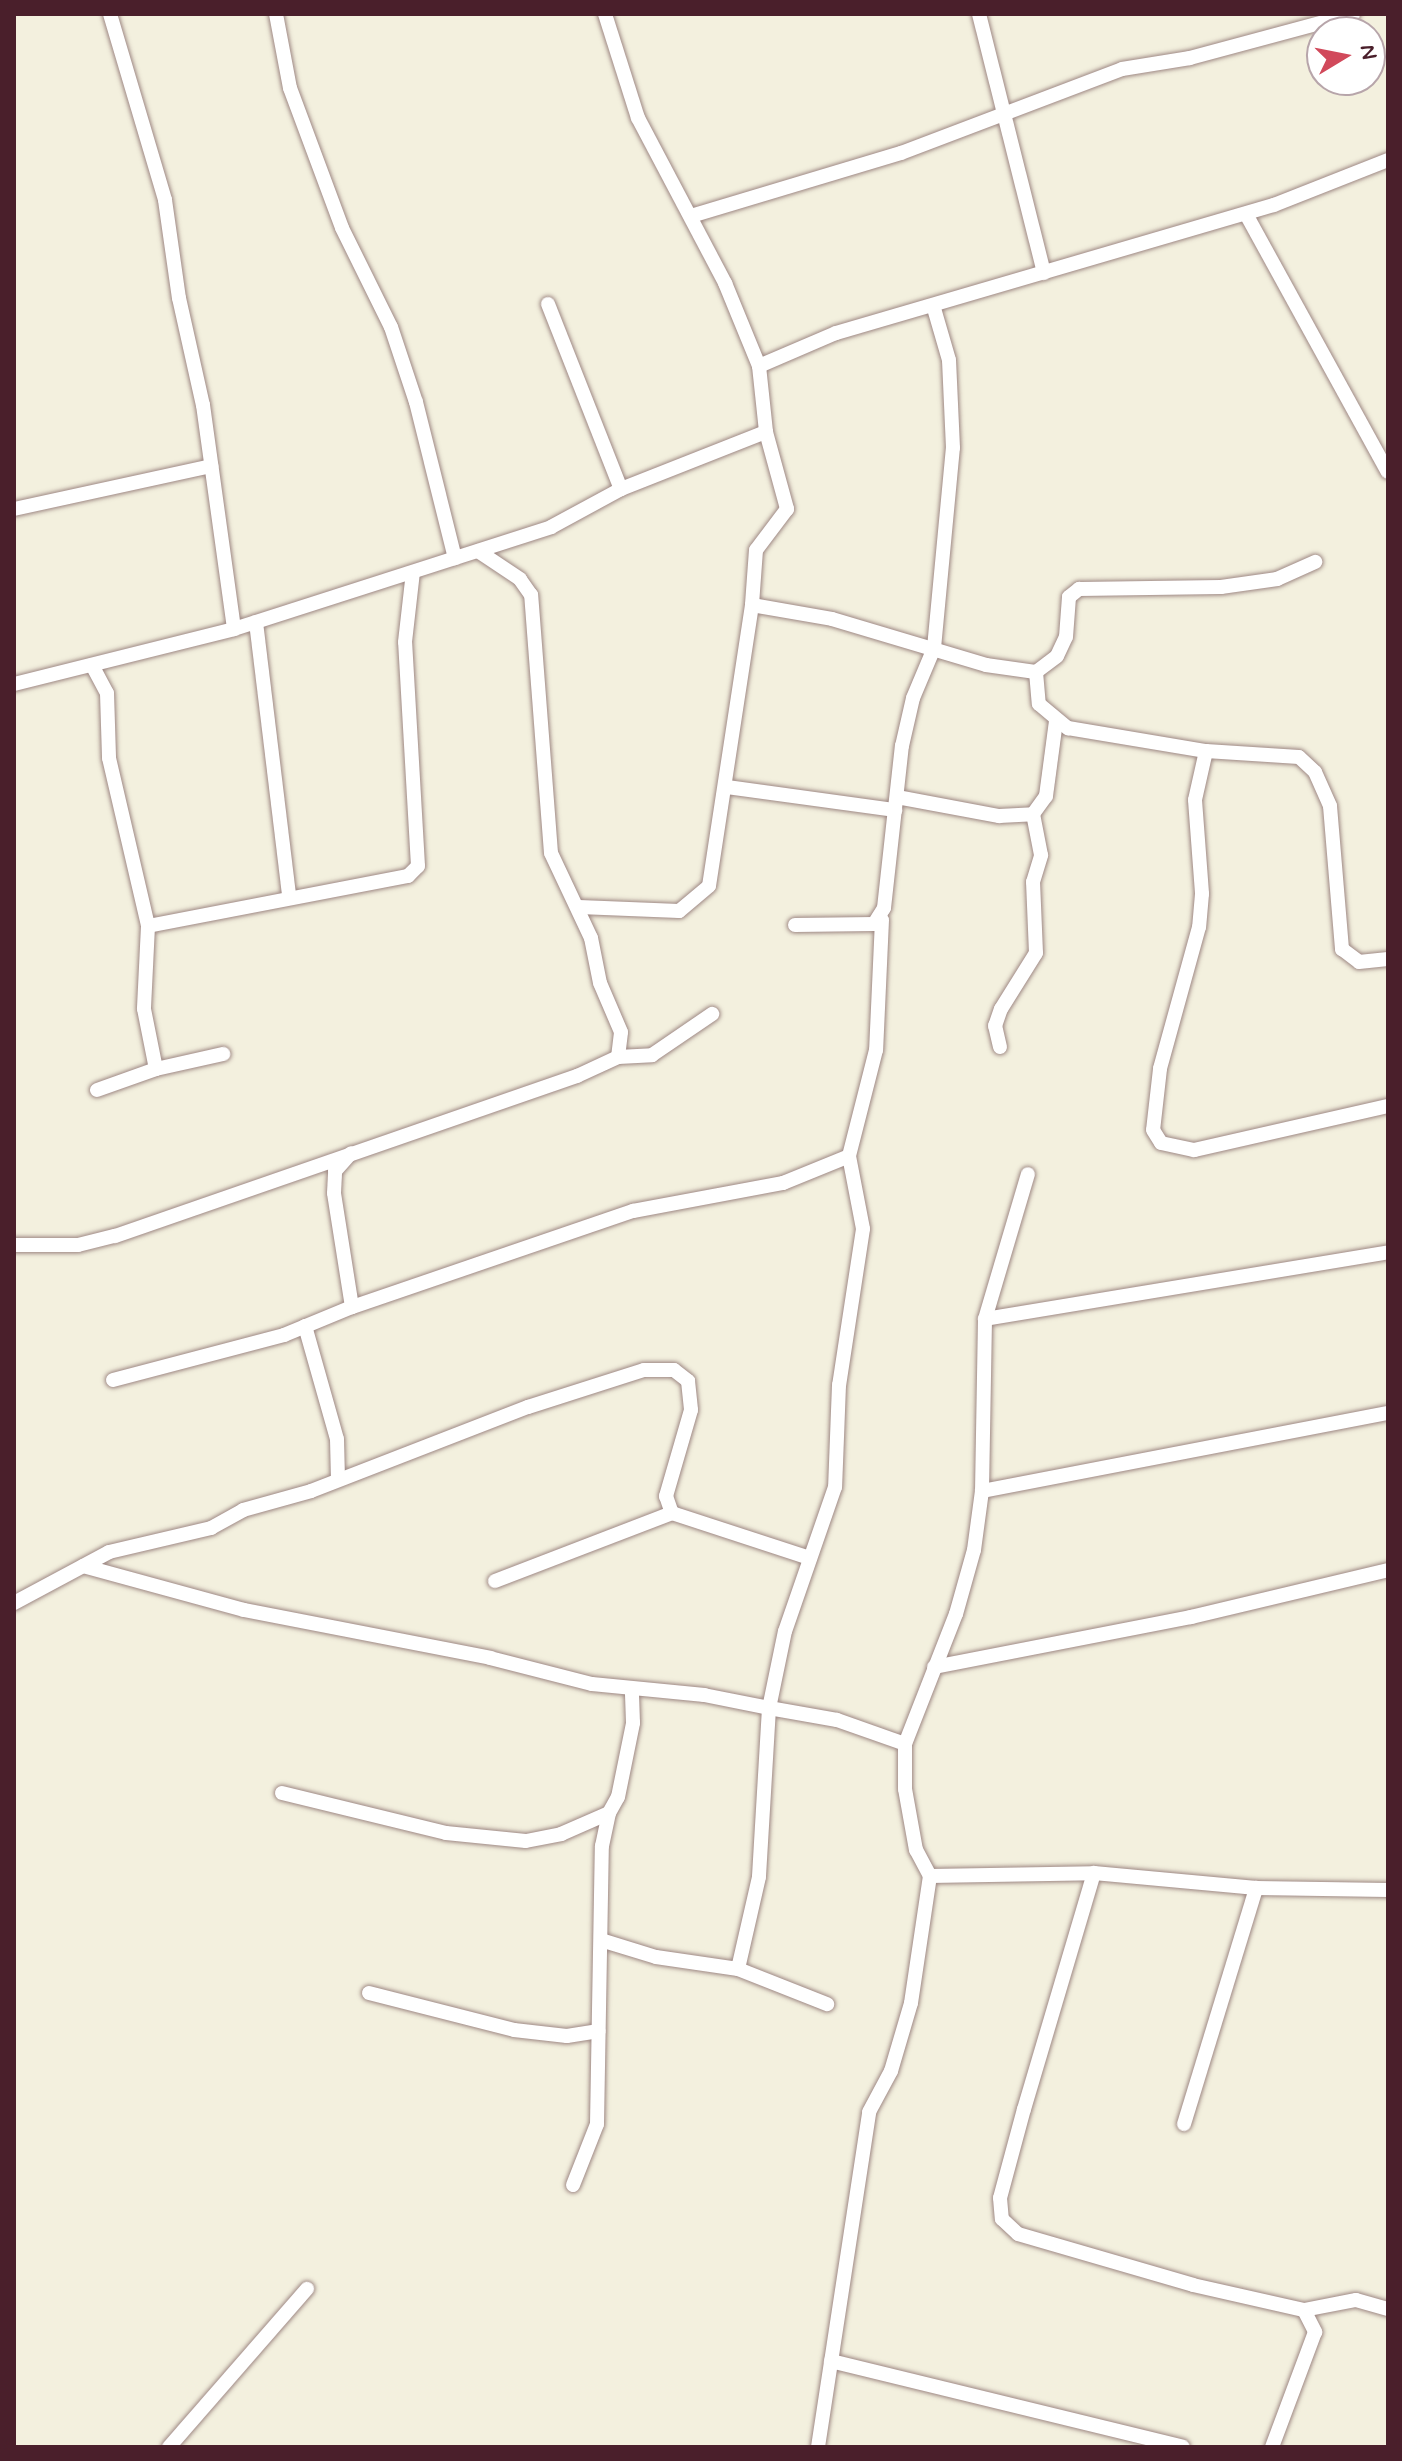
<!DOCTYPE html>
<style>
body{margin:0}
#map{position:relative;width:1402px;height:2461px;overflow:hidden;background:#f3f0de;font-family:Mynerve,sans-serif}
div>[style]{position:absolute}
.roads{filter:drop-shadow(0 0 2px #9e8884) drop-shadow(0 0 2px #9e8884)}
.minor>*{height:14px;margin:-7px;padding:0 7px;transform-origin:7px;border-radius:7px;background:#fff}
span{translate:-50% -50%;white-space:nowrap;text-align:center;line-height:1.15;-webkit-text-stroke:8px #fff;paint-order:stroke}
.frame{position:absolute;inset:0;border:16px solid #4a1f2b;pointer-events:none}
.north{position:absolute;left:1306px;top:16px;width:80px;height:80px;box-sizing:border-box;background:#fff;border:2px solid #b7a5aa;border-radius:50%;rotate:80deg;font-size:22px;font-weight:700;line-height:32px;text-align:center;color:#4a1f2b}
.north::after{content:'';display:block;margin:auto;width:28px;height:36px;background:#d1495b;clip-path:polygon(50% 0,100% 100%,50% 72%,0 100%)}
</style>
<div id="map">
<div class="roads">
<div class="minor">
<div style="left:110px;top:14px;width:194px;rotate:73.5deg"></div>
<div style="left:165px;top:200px;width:99px;rotate:81.9deg"></div>
<div style="left:179px;top:298px;width:110px;rotate:77.4deg"></div>
<div style="left:203px;top:405px;width:226px;rotate:82.1deg"></div>
<div style="left:276px;top:14px;width:75px;rotate:79.3deg"></div>
<div style="left:290px;top:88px;width:149px;rotate:69.6deg"></div>
<div style="left:342px;top:228px;width:110px;rotate:63.7deg"></div>
<div style="left:391px;top:327px;width:79px;rotate:71.6deg"></div>
<div style="left:416px;top:402px;width:161px;rotate:76deg"></div>
<div style="left:605px;top:14px;width:109px;rotate:72.4deg"></div>
<div style="left:638px;top:118px;width:187px;rotate:62.2deg"></div>
<div style="left:725px;top:283px;width:90px;rotate:67.7deg"></div>
<div style="left:759px;top:366px;width:66px;rotate:83.9deg"></div>
<div style="left:979px;top:14px;width:267px;rotate:75.9deg"></div>
<div style="left:1246px;top:214px;width:294px;rotate:61.2deg"></div>
<div style="left:691px;top:216px;width:219px;rotate:-16.7deg"></div>
<div style="left:901px;top:153px;width:236px;rotate:-20.8deg"></div>
<div style="left:1122px;top:69px;width:69px;rotate:-9.2deg"></div>
<div style="left:1190px;top:58px;width:169px;rotate:-15.1deg"></div>
<div style="left:548px;top:304px;width:199px;rotate:68.5deg"></div>
<div style="left:759px;top:366px;width:84px;rotate:-23.2deg"></div>
<div style="left:836px;top:333px;width:456px;rotate:-16.3deg"></div>
<div style="left:1274px;top:205px;width:123px;rotate:-21.5deg"></div>
<div style="left:14px;top:509px;width:202px;rotate:-12.3deg"></div>
<div style="left:752px;top:605px;width:81px;rotate:9.9deg"></div>
<div style="left:832px;top:619px;width:161px;rotate:16.6deg"></div>
<div style="left:986px;top:665px;width:50px;rotate:8deg"></div>
<div style="left:1036px;top:672px;width:32px;rotate:85deg"></div>
<div style="left:1039px;top:704px;width:38px;rotate:40deg"></div>
<div style="left:1068px;top:728px;width:140px;rotate:9.5deg"></div>
<div style="left:1206px;top:751px;width:93px;rotate:3.7deg"></div>
<div style="left:1299px;top:757px;width:22px;rotate:43deg"></div>
<div style="left:1315px;top:772px;width:37px;rotate:66deg"></div>
<div style="left:1330px;top:806px;width:144px;rotate:85.2deg"></div>
<div style="left:1342px;top:949px;width:21px;rotate:37deg"></div>
<div style="left:1359px;top:962px;width:29px;rotate:-6deg"></div>
<div style="left:256px;top:622px;width:275px;rotate:83.1deg"></div>
<div style="left:92px;top:665px;width:32px;rotate:62deg"></div>
<div style="left:107px;top:693px;width:65px;rotate:88.2deg"></div>
<div style="left:109px;top:758px;width:172px;rotate:76.9deg"></div>
<div style="left:148px;top:926px;width:83px;rotate:92.8deg"></div>
<div style="left:144px;top:1009px;width:61px;rotate:78.7deg"></div>
<div style="left:1036px;top:672px;width:26px;rotate:-37deg"></div>
<div style="left:1057px;top:656px;width:21px;rotate:-65deg"></div>
<div style="left:1066px;top:637px;width:40px;rotate:-85.7deg"></div>
<div style="left:1069px;top:597px;width:13px;rotate:-39deg"></div>
<div style="left:1079px;top:589px;width:142px;rotate:-0.8deg"></div>
<div style="left:1221px;top:587px;width:57px;rotate:-8.1deg"></div>
<div style="left:1277px;top:579px;width:42px;rotate:-24.1deg"></div>
<div style="left:14px;top:684px;width:227px;rotate:-14deg"></div>
<div style="left:234px;top:629px;width:333px;rotate:-17.8deg"></div>
<div style="left:551px;top:527px;width:80px;rotate:-28.5deg"></div>
<div style="left:621px;top:489px;width:156px;rotate:-21.5deg"></div>
<div style="left:766px;top:432px;width:80px;rotate:74.7deg"></div>
<div style="left:787px;top:509px;width:51px;rotate:127.1deg"></div>
<div style="left:756px;top:550px;width:55px;rotate:94.2deg"></div>
<div style="left:752px;top:605px;width:284px;rotate:98.7deg"></div>
<div style="left:709px;top:886px;width:39px;rotate:140deg"></div>
<div style="left:679px;top:911px;width:100px;rotate:-177.7deg"></div>
<div style="left:1206px;top:751px;width:50px;rotate:102.7deg"></div>
<div style="left:1195px;top:800px;width:94px;rotate:85.7deg"></div>
<div style="left:1202px;top:894px;width:33px;rotate:95deg"></div>
<div style="left:1199px;top:927px;width:147px;rotate:105.4deg"></div>
<div style="left:1160px;top:1069px;width:61px;rotate:96.5deg"></div>
<div style="left:1153px;top:1130px;width:15px;rotate:58deg"></div>
<div style="left:1161px;top:1143px;width:34px;rotate:12deg"></div>
<div style="left:1194px;top:1150px;width:199px;rotate:-12.8deg"></div>
<div style="left:727px;top:787px;width:170px;rotate:7.8deg"></div>
<div style="left:897px;top:797px;width:104px;rotate:10.6deg"></div>
<div style="left:999px;top:816px;width:34px;rotate:-3deg"></div>
<div style="left:1033px;top:814px;width:22px;rotate:-54deg"></div>
<div style="left:1046px;top:796px;width:76px;rotate:-82.4deg"></div>
<div style="left:882px;top:920px;width:130px;rotate:92.6deg"></div>
<div style="left:876px;top:1050px;width:109px;rotate:104.3deg"></div>
<div style="left:849px;top:1156px;width:74px;rotate:79.1deg"></div>
<div style="left:863px;top:1229px;width:158px;rotate:98.7deg"></div>
<div style="left:839px;top:1385px;width:102px;rotate:92.2deg"></div>
<div style="left:835px;top:1487px;width:152px;rotate:109.1deg"></div>
<div style="left:785px;top:1631px;width:79px;rotate:101.7deg"></div>
<div style="left:769px;top:1708px;width:69px;rotate:10deg"></div>
<div style="left:837px;top:1720px;width:72px;rotate:19.4deg"></div>
<div style="left:795px;top:925px;width:79px;rotate:-0.7deg"></div>
<div style="left:874px;top:924px;width:19px;rotate:-58deg"></div>
<div style="left:884px;top:908px;width:163px;rotate:-83.7deg"></div>
<div style="left:902px;top:746px;width:49px;rotate:-77.1deg"></div>
<div style="left:913px;top:698px;width:54px;rotate:-67.2deg"></div>
<div style="left:934px;top:648px;width:201px;rotate:-84.6deg"></div>
<div style="left:953px;top:448px;width:88px;rotate:-92.6deg"></div>
<div style="left:949px;top:360px;width:57px;rotate:-106.2deg"></div>
<div style="left:148px;top:926px;width:265px;rotate:-10.9deg"></div>
<div style="left:408px;top:876px;width:14px;rotate:-45deg"></div>
<div style="left:418px;top:866px;width:224px;rotate:-93.3deg"></div>
<div style="left:405px;top:642px;width:70px;rotate:-83.5deg"></div>
<div style="left:1000px;top:1047px;width:22px;rotate:-103deg"></div>
<div style="left:995px;top:1026px;width:18px;rotate:-71deg"></div>
<div style="left:1001px;top:1009px;width:66px;rotate:-58deg"></div>
<div style="left:1036px;top:953px;width:71px;rotate:-92.4deg"></div>
<div style="left:1033px;top:882px;width:28px;rotate:-73deg"></div>
<div style="left:1041px;top:855px;width:42px;rotate:-101deg"></div>
<div style="left:618px;top:1057px;width:34px;rotate:-3deg"></div>
<div style="left:652px;top:1055px;width:73px;rotate:-34.3deg"></div>
<div style="left:97px;top:1090px;width:63px;rotate:-19.6deg"></div>
<div style="left:156px;top:1069px;width:69px;rotate:-12.6deg"></div>
<div style="left:14px;top:1245px;width:64px"></div>
<div style="left:78px;top:1245px;width:38px;rotate:-14deg"></div>
<div style="left:115px;top:1236px;width:489px;rotate:-19.1deg"></div>
<div style="left:577px;top:1076px;width:45px;rotate:-24.9deg"></div>
<div style="left:618px;top:1057px;width:25px;rotate:-83deg"></div>
<div style="left:621px;top:1032px;width:53px;rotate:-113.2deg"></div>
<div style="left:600px;top:983px;width:46px;rotate:-101.3deg"></div>
<div style="left:591px;top:938px;width:94px;rotate:-115.2deg"></div>
<div style="left:551px;top:853px;width:259px;rotate:-94.4deg"></div>
<div style="left:531px;top:595px;width:19px;rotate:-125deg"></div>
<div style="left:520px;top:579px;width:50px;rotate:-146.3deg"></div>
<div style="left:352px;top:1307px;width:297px;rotate:-18.9deg"></div>
<div style="left:633px;top:1211px;width:153px;rotate:-10.6deg"></div>
<div style="left:783px;top:1183px;width:71px;rotate:-22.2deg"></div>
<div style="left:985px;top:1319px;width:409px;rotate:-9.4deg"></div>
<div style="left:305px;top:1326px;width:117px;rotate:74.2deg"></div>
<div style="left:337px;top:1439px;width:41px;rotate:88.6deg"></div>
<div style="left:113px;top:1380px;width:177px;rotate:-14.7deg"></div>
<div style="left:284px;top:1335px;width:74px;rotate:-22.4deg"></div>
<div style="left:352px;top:1307px;width:115px;rotate:-99deg"></div>
<div style="left:334px;top:1193px;width:22px;rotate:-87deg"></div>
<div style="left:335px;top:1171px;width:24px;rotate:-48deg"></div>
<div style="left:982px;top:1491px;width:413px;rotate:-10.9deg"></div>
<div style="left:83px;top:1566px;width:167px;rotate:15.3deg"></div>
<div style="left:244px;top:1610px;width:251px;rotate:11deg"></div>
<div style="left:490px;top:1658px;width:105px;rotate:14.3deg"></div>
<div style="left:592px;top:1684px;width:113px;rotate:5.6deg"></div>
<div style="left:704px;top:1695px;width:66px;rotate:11.3deg"></div>
<div style="left:769px;top:1708px;width:169px;rotate:93.4deg"></div>
<div style="left:759px;top:1877px;width:94px;rotate:102.9deg"></div>
<div style="left:495px;top:1581px;width:190px;rotate:-21deg"></div>
<div style="left:14px;top:1603px;width:108px;rotate:-28.2deg"></div>
<div style="left:109px;top:1552px;width:105px;rotate:-13.2deg"></div>
<div style="left:211px;top:1528px;width:37px;rotate:-29deg"></div>
<div style="left:243px;top:1510px;width:71px;rotate:-15.6deg"></div>
<div style="left:311px;top:1491px;width:233px;rotate:-21.2deg"></div>
<div style="left:528px;top:1407px;width:122px;rotate:-17.7deg"></div>
<div style="left:644px;top:1370px;width:30px"></div>
<div style="left:674px;top:1370px;width:18px;rotate:38deg"></div>
<div style="left:688px;top:1381px;width:29px;rotate:84deg"></div>
<div style="left:691px;top:1410px;width:90px;rotate:106.2deg"></div>
<div style="left:666px;top:1496px;width:18px;rotate:71deg"></div>
<div style="left:672px;top:1513px;width:145px;rotate:18.1deg"></div>
<div style="left:934px;top:1667px;width:262px;rotate:-11deg"></div>
<div style="left:1191px;top:1617px;width:203px;rotate:-13.4deg"></div>
<div style="left:282px;top:1793px;width:169px;rotate:13.7deg"></div>
<div style="left:446px;top:1833px;width:80px;rotate:5.7deg"></div>
<div style="left:526px;top:1841px;width:36px;rotate:-11deg"></div>
<div style="left:561px;top:1834px;width:52px;rotate:-23.6deg"></div>
<div style="left:609px;top:1813px;width:18px;rotate:-61deg"></div>
<div style="left:618px;top:1797px;width:76px;rotate:-78.5deg"></div>
<div style="left:633px;top:1723px;width:34px;rotate:-92deg"></div>
<div style="left:1094px;top:1873px;width:246px;rotate:106.5deg"></div>
<div style="left:1024px;top:2109px;width:92px;rotate:105.1deg"></div>
<div style="left:1000px;top:2198px;width:21px;rotate:85deg"></div>
<div style="left:1002px;top:2219px;width:22px;rotate:43deg"></div>
<div style="left:1018px;top:2234px;width:182px;rotate:16.2deg"></div>
<div style="left:1193px;top:2285px;width:114px;rotate:12.7deg"></div>
<div style="left:1304px;top:2310px;width:25px;rotate:63deg"></div>
<div style="left:1315px;top:2332px;width:123px;rotate:110.5deg"></div>
<div style="left:930px;top:1876px;width:164px;rotate:-1deg"></div>
<div style="left:1094px;top:1873px;width:163px;rotate:5.3deg"></div>
<div style="left:1256px;top:1888px;width:132px;rotate:0.9deg"></div>
<div style="left:604px;top:1941px;width:54px;rotate:17.1deg"></div>
<div style="left:656px;top:1957px;width:83px;rotate:8.3deg"></div>
<div style="left:738px;top:1969px;width:96px;rotate:21.5deg"></div>
<div style="left:369px;top:1993px;width:150px;rotate:14.3deg"></div>
<div style="left:514px;top:2030px;width:53px;rotate:6.5deg"></div>
<div style="left:567px;top:2036px;width:32px;rotate:-9deg"></div>
<div style="left:1184px;top:2124px;width:247px;rotate:-73deg"></div>
<div style="left:573px;top:2185px;width:66px;rotate:-68.5deg"></div>
<div style="left:597px;top:2124px;width:278px;rotate:-89deg"></div>
<div style="left:602px;top:1846px;width:34px;rotate:-78deg"></div>
<div style="left:1304px;top:2310px;width:53px;rotate:-10.9deg"></div>
<div style="left:1356px;top:2300px;width:33px;rotate:16deg"></div>
<div style="left:831px;top:2361px;width:362px;rotate:13.7deg"></div>
<div style="left:169px;top:2447px;width:210px;rotate:-48.9deg"></div>
<div style="left:818px;top:2447px;width:339px;rotate:-81.3deg"></div>
<div style="left:869px;top:2112px;width:47px;rotate:-61.8deg"></div>
<div style="left:891px;top:2071px;width:71px;rotate:-73.6deg"></div>
<div style="left:911px;top:2003px;width:128px;rotate:-81.5deg"></div>
<div style="left:930px;top:1876px;width:30px;rotate:-118deg"></div>
<div style="left:916px;top:1850px;width:62px;rotate:-100.2deg"></div>
<div style="left:905px;top:1789px;width:45px;rotate:-90deg"></div>
<div style="left:905px;top:1744px;width:140px;rotate:-68.6deg"></div>
<div style="left:956px;top:1614px;width:66px;rotate:-74.3deg"></div>
<div style="left:974px;top:1550px;width:60px;rotate:-82.3deg"></div>
<div style="left:982px;top:1491px;width:172px;rotate:-89deg"></div>
<div style="left:985px;top:1319px;width:151px;rotate:-73.5deg"></div>
</div>
</div>
<div class="frame"></div>
<div class="north">N</div>
</div>
